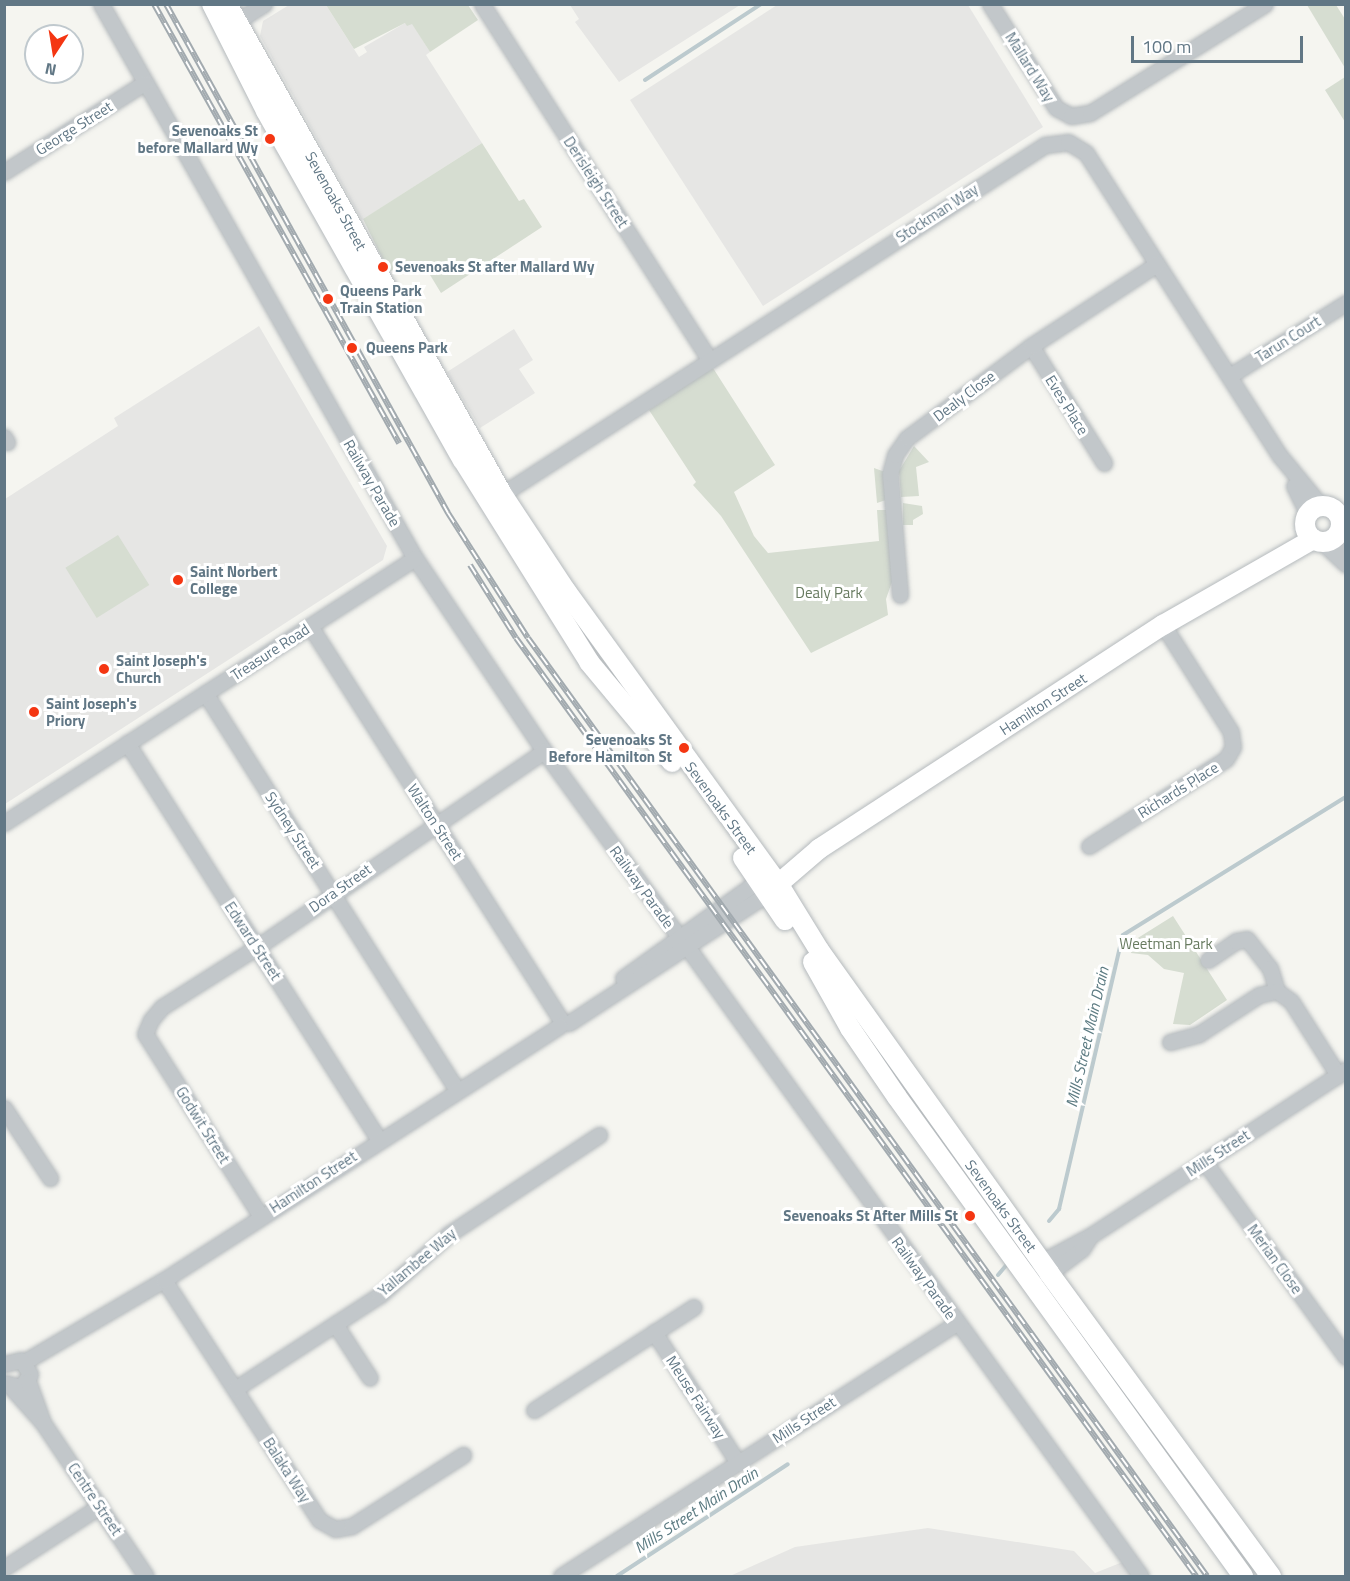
<!DOCTYPE html>
<style>
body{margin:0}
#map{position:relative;width:1350px;height:1581px;overflow:hidden;background:#f5f5f0;font-family:"Titillium Web",sans-serif}
div>[style]{position:absolute}
.built>*{inset:0;background:#e6e6e4}
.green>*{inset:0;background:#d6ddd1;transform-origin:0 0}
.stream>*{height:4px;margin:-2px;padding:0 2px;transform-origin:2px;border-radius:2px;background:#bccace}
.roads{filter:drop-shadow(0 0 2px #b5babd) drop-shadow(0 0 2px #b5babd)}
.minor>*{height:15px;margin:-7.5px;padding:0 7.5px;transform-origin:7.5px;border-radius:7.5px;background:#c2c7ca}
.major>*{height:20px;margin:-10px;padding:0 10px;transform-origin:10px;border-radius:10px;background:#fff}
.major>.ring{margin:-10px;padding:0;box-sizing:content-box;background:none;border:20px solid #fff;border-radius:50%}
.rail>*{height:6px;margin-top:-3px;transform-origin:0;background:repeating-linear-gradient(90deg,#fff 0 11px,#a2aaaf 0 22px);box-sizing:border-box;border-block:2px solid #a2aaaf}
.dots>*{width:16px;height:16px;translate:-50% -50%;box-sizing:border-box;border:3px solid #fff;border-radius:50%}
span{translate:-50% -50%;white-space:nowrap;text-align:center;line-height:1.15;-webkit-text-stroke:6px #fff;paint-order:stroke}
.street-label{font-size:15px;color:#617785}
.poi-label{font-size:15px;color:#617785;font-weight:700}
.right{translate:-100% -50%;text-align:right}
.left{translate:0 -50%;text-align:left}
.park-label{font-size:15px;color:#687b60}
.water-label{font-size:16px;color:#5c7b82;font-style:italic}
.frame{position:absolute;inset:0;border:6px solid #617785;pointer-events:none}
.north{position:absolute;left:24px;top:24px;width:60px;height:60px;box-sizing:border-box;background:#fff;border:2px solid #c0c9ce;border-radius:50%;rotate:192deg;font-size:16px;font-weight:700;line-height:24px;text-align:center;color:#617785}
.north::after{content:'';display:block;margin:auto;width:21px;height:27px;background:#f43612;clip-path:polygon(50% 0,100% 100%,50% 72%,0 100%)}
.scale{position:absolute;left:1131px;top:36px;width:172px;height:27px;box-sizing:border-box;border:3px solid #617785;border-top:0;padding-left:8px;font-size:18px;line-height:21px;white-space:nowrap;color:#617785;-webkit-text-stroke:4px #fff;paint-order:stroke}
</style>
<div id="map">
<div class="built">
<div style="clip-path:polygon(289px 5px,326px 5px,359px 57px,367px 52px,364px 47px,405px 23px,412px 23px,430px 52px,426px 55px,482px 143px,362px 220px,260px 36px,263px 21px)"></div>
<div style="clip-path:polygon(570px 5px,740px 5px,619px 82px,575px 22px,579px 19px)"></div>
<div style="clip-path:polygon(777px 5px,968px 5px,1043px 127px,763px 306px,630px 100px)"></div>
<div style="clip-path:polygon(259px 326px,387px 546px,383px 560px,5px 804px,5px 499px,118px 426px,114px 418px)"></div>
<div style="clip-path:polygon(514px 329px,533px 360px,519px 369px,535px 393px,480px 428px,447px 372px)"></div>
<div style="clip-path:polygon(928px 1528px,1074px 1551px,1095px 1573px,1135px 1557px,1149px 1576px,730px 1576px,795px 1547px)"></div>
</div>
<div class="green">
<div style="clip-path:polygon(326px 5px,468px 5px,478px 20px,430px 52px,412px 24px,407px 26px,405px 23px,354px 49px)"></div>
<div style="clip-path:polygon(1307px 5px,1336px 5px,1345px 19px,1345px 68px)"></div>
<div style="clip-path:polygon(1345px 77px,1345px 122px,1325px 90px)"></div>
<div style="clip-path:polygon(482px 143px,519px 201px,524px 199px,542px 227px,441px 293px,424px 265px,407px 274px,401px 266px,389px 272px,363px 219px)"></div>
<div style="clip-path:polygon(713px 368px,775px 465px,734px 492px,754px 536px,768px 553px,879px 541px,877px 510px,887px 510px,893px 579px,886px 599px,888px 615px,811px 653px,721px 516px,693px 485px,696px 482px,649px 410px)"></div>
<div style="clip-path:polygon(914px 446px,929px 462px,916px 467px,919px 496px,901px 497px,899px 471px)"></div>
<div style="clip-path:polygon(874px 468px,885px 472px,886px 500px,877px 503px)"></div>
<div style="clip-path:polygon(903px 503px,922px 506px,923px 514px,913px 520px,913px 525px,903px 525px)"></div>
<div style="left:118px;top:535px;width:59px;height:62px;rotate:58deg"></div>
<div style="clip-path:polygon(1173px 916px,1227px 1000px,1190px 1025px,1173px 1024px,1184px 973px,1164px 969px,1148px 955px,1131px 953px,1133px 941px)"></div>
</div>
<div class="stream">
<div style="left:645px;top:80px;width:139px;rotate:-33.2deg"></div>
<div style="left:1049px;top:1221px;width:16px;rotate:-50deg"></div>
<div style="left:1059px;top:1209px;width:281px;rotate:-76.9deg"></div>
<div style="left:1123px;top:935px;width:262px;rotate:-31.8deg"></div>
<div style="left:998px;top:1275px;width:17px;rotate:-50deg"></div>
<div style="left:617px;top:1576px;width:204px;rotate:-33.2deg"></div>
</div>
<div class="roads">
<div class="minor">
<div style="left:101px;top:4px;width:637px;rotate:60.46deg"></div>
<div style="left:415px;top:558px;width:232px;rotate:56.2deg"></div>
<div style="left:544px;top:751px;width:231px;rotate:54deg"></div>
<div style="left:482px;top:4px;width:423px;rotate:57.4deg"></div>
<div style="left:990px;top:4px;width:123px;rotate:57.6deg"></div>
<div style="left:1056px;top:108px;width:17px;rotate:28deg"></div>
<div style="left:1071px;top:116px;width:19px;rotate:-9deg"></div>
<div style="left:1090px;top:113px;width:206px;rotate:-31.9deg"></div>
<div style="left:228px;top:27px;width:43px;rotate:-32.6deg"></div>
<div style="left:4px;top:172px;width:166px;rotate:-32.4deg"></div>
<div style="left:1031px;top:346px;width:138px;rotate:58deg"></div>
<div style="left:1231px;top:375px;width:136px;rotate:-32.1deg"></div>
<div style="left:4px;top:437px;width:6px;rotate:59deg"></div>
<div style="left:1294px;top:486px;width:32px;rotate:64deg"></div>
<div style="left:493px;top:500px;width:656px;rotate:-32.75deg"></div>
<div style="left:1045px;top:145px;width:23px;rotate:-7deg"></div>
<div style="left:1068px;top:142px;width:21px;rotate:31deg"></div>
<div style="left:1086px;top:153px;width:360px;rotate:57.4deg"></div>
<div style="left:1280px;top:456px;width:66px;rotate:50.5deg"></div>
<div style="left:1339px;top:532px;width:17px;rotate:66deg"></div>
<div style="left:1322px;top:542px;width:33px;rotate:43deg"></div>
<div style="left:900px;top:595px;width:121px;rotate:-94.7deg"></div>
<div style="left:890px;top:474px;width:20px;rotate:-75deg"></div>
<div style="left:895px;top:455px;width:21px;rotate:-55deg"></div>
<div style="left:907px;top:438px;width:154px;rotate:-36.6deg"></div>
<div style="left:1031px;top:346px;width:150px;rotate:-33.1deg"></div>
<div style="left:310px;top:626px;width:465px;rotate:57.5deg"></div>
<div style="left:205px;top:693px;width:470px;rotate:57.6deg"></div>
<div style="left:127px;top:743px;width:470px;rotate:57.6deg"></div>
<div style="left:4px;top:823px;width:489px;rotate:-32.8deg"></div>
<div style="left:1089px;top:846px;width:162px;rotate:-32.4deg"></div>
<div style="left:1226px;top:759px;width:14px;rotate:-60deg"></div>
<div style="left:1233px;top:747px;width:15px;rotate:-98deg"></div>
<div style="left:1231px;top:732px;width:127px;rotate:-122.4deg"></div>
<div style="left:688px;top:948px;width:774px;rotate:54.2deg"></div>
<div style="left:1208px;top:960px;width:34px;rotate:-34deg"></div>
<div style="left:1236px;top:941px;width:11px;rotate:-10deg"></div>
<div style="left:1247px;top:939px;width:37px;rotate:52deg"></div>
<div style="left:1270px;top:968px;width:24px;rotate:73deg"></div>
<div style="left:623px;top:978px;width:166px;rotate:-35.7deg"></div>
<div style="left:569px;top:1023px;width:236px;rotate:-33.1deg"></div>
<div style="left:1170px;top:1042px;width:30px;rotate:-15deg"></div>
<div style="left:1199px;top:1034px;width:72px;rotate:-33deg"></div>
<div style="left:1259px;top:995px;width:18px;rotate:-13deg"></div>
<div style="left:1277px;top:991px;width:17px;rotate:36deg"></div>
<div style="left:1291px;top:1001px;width:88px;rotate:57.6deg"></div>
<div style="left:4px;top:1108px;width:84px;rotate:56.7deg"></div>
<div style="left:1204px;top:1161px;width:242px;rotate:54.1deg"></div>
<div style="left:260px;top:1215px;width:214px;rotate:-122.4deg"></div>
<div style="left:145px;top:1034px;width:15px;rotate:-67deg"></div>
<div style="left:151px;top:1020px;width:17px;rotate:-50deg"></div>
<div style="left:162px;top:1007px;width:112px;rotate:-32.3deg"></div>
<div style="left:257px;top:947px;width:348px;rotate:-34.3deg"></div>
<div style="left:1039px;top:1270px;width:8px;rotate:-76deg"></div>
<div style="left:1041px;top:1262px;width:55px;rotate:-28deg"></div>
<div style="left:1090px;top:1236px;width:305px;rotate:-33deg"></div>
<div style="left:1039px;top:1272px;width:10px;rotate:6deg"></div>
<div style="left:1049px;top:1273px;width:16px;rotate:-35deg"></div>
<div style="left:1062px;top:1264px;width:25px;rotate:-37deg"></div>
<div style="left:1082px;top:1249px;width:15px;rotate:-58deg"></div>
<div style="left:164px;top:1280px;width:286px;rotate:57.1deg"></div>
<div style="left:319px;top:1520px;width:18px;rotate:29deg"></div>
<div style="left:335px;top:1529px;width:17px;rotate:-10deg"></div>
<div style="left:352px;top:1526px;width:132px;rotate:-32.6deg"></div>
<div style="left:335px;top:1324px;width:64px;rotate:57.1deg"></div>
<div style="left:654px;top:1332px;width:156px;rotate:57.3deg"></div>
<div style="left:24px;top:1362px;width:162px;rotate:-30.4deg"></div>
<div style="left:164px;top:1280px;width:470px;rotate:-32.7deg"></div>
<div style="left:4px;top:1364px;width:17px;rotate:-13deg"></div>
<div style="left:21px;top:1360px;width:17px;rotate:57deg"></div>
<div style="left:30px;top:1374px;width:16px;rotate:125deg"></div>
<div style="left:21px;top:1387px;width:17px;rotate:-167deg"></div>
<div style="left:28px;top:1381px;width:45px;rotate:70.3deg"></div>
<div style="left:11px;top:1387px;width:48px;rotate:48.4deg"></div>
<div style="left:43px;top:1423px;width:184px;rotate:56.1deg"></div>
<div style="left:235px;top:1389px;width:173px;rotate:-33deg"></div>
<div style="left:380px;top:1295px;width:92px;rotate:-41.5deg"></div>
<div style="left:449px;top:1234px;width:180px;rotate:-33.4deg"></div>
<div style="left:534px;top:1410px;width:190px;rotate:-32.8deg"></div>
<div style="left:4px;top:1568px;width:114px;rotate:-32.9deg"></div>
<div style="left:561px;top:1576px;width:470px;rotate:-32.6deg"></div>
</div>
<div class="major">
<div style="left:212px;top:4px;width:120px;rotate:63.2deg"></div>
<div style="left:266px;top:111px;width:401px;rotate:60.6deg"></div>
<div style="left:463px;top:460px;width:238px;rotate:58deg"></div>
<div style="left:589px;top:662px;width:130px;rotate:50.3deg"></div>
<div style="left:227px;top:4px;width:562px;rotate:60.7deg"></div>
<div style="left:502px;top:494px;width:116px;rotate:56.6deg"></div>
<div style="left:566px;top:591px;width:363px;rotate:54.1deg"></div>
<div style="left:779px;top:885px;width:76px;rotate:58.4deg"></div>
<div style="left:819px;top:950px;width:397px;rotate:54.5deg"></div>
<div style="left:1049px;top:1273px;width:376px;rotate:53.8deg"></div>
<div class="ring" style="left:1305px;top:506px;width:16px;height:16px"></div>
<div style="left:743px;top:858px;width:75px;rotate:55.9deg"></div>
<div style="left:769px;top:892px;width:66px;rotate:-40.7deg"></div>
<div style="left:819px;top:849px;width:411px;rotate:-33.1deg"></div>
<div style="left:1163px;top:625px;width:173px;rotate:-29.8deg"></div>
<div style="left:813px;top:962px;width:76px;rotate:60.7deg"></div>
<div style="left:850px;top:1028px;width:83px;rotate:55.7deg"></div>
<div style="left:897px;top:1097px;width:591px;rotate:54.16deg"></div>
</div>
</div>
<div class="rail">
<div style="left:154px;top:4px;width:503px;rotate:60.83deg"></div>
<div style="left:166px;top:4px;width:582px;rotate:61.01deg"></div>
<div style="left:448px;top:513px;width:148px;rotate:57.4deg"></div>
<div style="left:528px;top:638px;width:1158px;rotate:54.1deg"></div>
<div style="left:470px;top:565px;width:86px;rotate:57.8deg"></div>
<div style="left:516px;top:638px;width:1159px;rotate:54.06deg"></div>
</div>
<div class="dots">
<div style="left:270px;top:139px;background:#f43612"></div>
<div style="left:383px;top:267px;background:#f43612"></div>
<div style="left:328px;top:299px;background:#f43612"></div>
<div style="left:352px;top:348px;background:#f43612"></div>
<div style="left:178px;top:580px;background:#f43612"></div>
<div style="left:104px;top:669px;background:#f43612"></div>
<div style="left:34px;top:712px;background:#f43612"></div>
<div style="left:684px;top:748px;background:#f43612"></div>
<div style="left:970px;top:1216px;background:#f43612"></div>
</div>
<div class="street-label">
<span style="left:1030px;top:67px;rotate:58deg">Mallard Way</span>
<span style="left:74px;top:128px;rotate:-32deg">George Street</span>
<span style="left:596px;top:182px;rotate:57deg">Derisleigh Street</span>
<span style="left:336px;top:201px;rotate:61deg">Sevenoaks Street</span>
<span style="left:937px;top:213px;rotate:-33deg">Stockman Way</span>
<span style="left:1288px;top:339px;rotate:-32deg">Tarun Court</span>
<span style="left:964px;top:396px;rotate:-37deg">Dealy Close</span>
<span style="left:1067px;top:405px;rotate:58deg">Eves Place</span>
<span style="left:372px;top:483px;rotate:60deg">Railway Parade</span>
<span style="left:270px;top:652px;rotate:-33deg">Treasure Road</span>
<span style="left:1043px;top:704px;rotate:-33deg">Hamilton Street</span>
<span style="left:1178px;top:790px;rotate:-32deg">Richards Place</span>
<span style="left:721px;top:808px;rotate:54deg">Sevenoaks Street</span>
<span style="left:435px;top:822px;rotate:57deg">Walton Street</span>
<span style="left:293px;top:830px;rotate:57deg">Sydney Street</span>
<span style="left:642px;top:887px;rotate:54deg">Railway Parade</span>
<span style="left:340px;top:888px;rotate:-35deg">Dora Street</span>
<span style="left:253px;top:941px;rotate:57deg">Edward Street</span>
<span style="left:203px;top:1125px;rotate:58deg">Godwit Street</span>
<span style="left:1218px;top:1153px;rotate:-33deg">Mills Street</span>
<span style="left:313px;top:1182px;rotate:-33deg">Hamilton Street</span>
<span style="left:1001px;top:1206px;rotate:54deg">Sevenoaks Street</span>
<span style="left:1275px;top:1259px;rotate:54deg">Merian Close</span>
<span style="left:417px;top:1262px;rotate:-40deg">Yallambee Way</span>
<span style="left:924px;top:1278px;rotate:54deg">Railway Parade</span>
<span style="left:696px;top:1397px;rotate:57deg">Meuse Fairway</span>
<span style="left:804px;top:1420px;rotate:-33deg">Mills Street</span>
<span style="left:287px;top:1470px;rotate:57deg">Balaka Way</span>
<span style="left:95px;top:1499px;rotate:56deg">Centre Street</span>
</div>
<div class="poi-label">
<span class="right" style="left:258px;top:139px">Sevenoaks St<br>before Mallard Wy</span>
<span class="left" style="left:395px;top:267px">Sevenoaks St after Mallard Wy</span>
<span class="left" style="left:340px;top:299px">Queens Park<br>Train Station</span>
<span class="left" style="left:366px;top:348px">Queens Park</span>
<span class="left" style="left:190px;top:580px">Saint Norbert<br>College</span>
<span class="left" style="left:116px;top:669px">Saint Joseph's<br>Church</span>
<span class="left" style="left:46px;top:712px">Saint Joseph's<br>Priory</span>
<span class="right" style="left:672px;top:748px">Sevenoaks St<br>Before Hamilton St</span>
<span class="right" style="left:958px;top:1216px">Sevenoaks St After Mills St</span>
</div>
<div class="park-label">
<span style="left:829px;top:593px">Dealy Park</span>
<span style="left:1166px;top:944px">Weetman Park</span>
</div>
<div class="water-label">
<span style="left:1087px;top:1037px;rotate:-77deg">Mills Street Main Drain</span>
<span style="left:696px;top:1510px;rotate:-33deg">Mills Street Main Drain</span>
</div>
<div class="frame"></div>
<div class="north">N</div>
<div class="scale">100 m</div>
</div>
